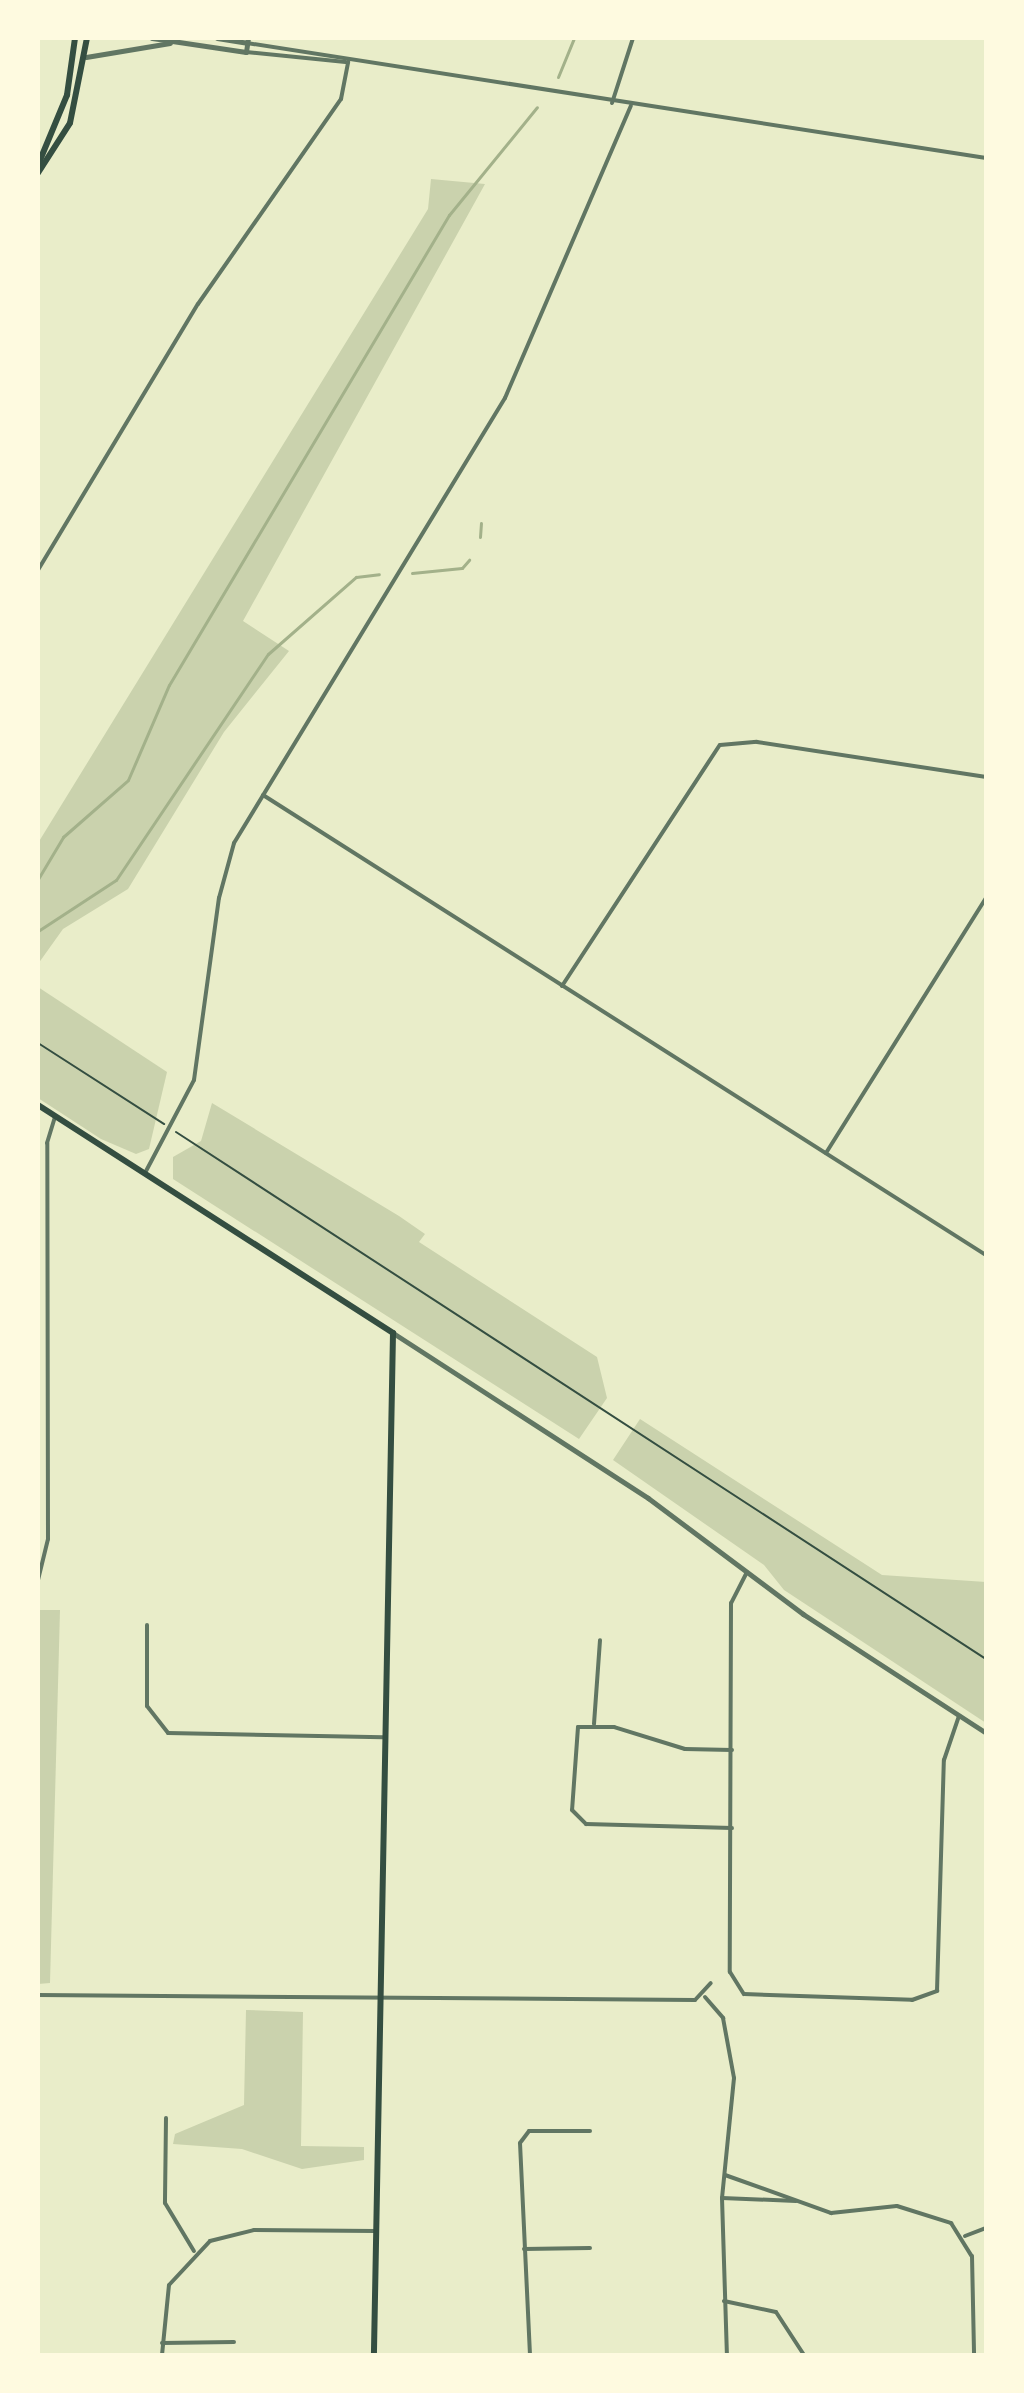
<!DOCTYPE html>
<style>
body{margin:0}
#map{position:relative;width:1024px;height:2393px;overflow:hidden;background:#e9edc9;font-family:Barlow,sans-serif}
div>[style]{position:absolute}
.green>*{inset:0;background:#cad2ad}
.stream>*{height:3px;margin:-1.5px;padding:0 1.5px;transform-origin:1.5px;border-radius:1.5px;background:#a3b18a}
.path>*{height:2px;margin:-1px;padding:0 1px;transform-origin:1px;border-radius:1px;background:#344e41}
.minor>*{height:4px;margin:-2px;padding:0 2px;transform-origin:2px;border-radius:2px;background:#617663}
.tertiary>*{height:5px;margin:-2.5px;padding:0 2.5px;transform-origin:2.5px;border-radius:2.5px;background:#617663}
.secondary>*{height:6px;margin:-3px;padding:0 3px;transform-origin:3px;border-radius:3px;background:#344e41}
span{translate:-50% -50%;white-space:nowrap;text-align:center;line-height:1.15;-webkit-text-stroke:6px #fefae0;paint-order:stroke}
.frame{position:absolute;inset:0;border:40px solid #fefae0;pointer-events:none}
</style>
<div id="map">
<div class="green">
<div style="clip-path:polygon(431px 179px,485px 184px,243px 621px,289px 651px,224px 732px,128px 889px,63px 929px,38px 964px,38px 843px,428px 209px)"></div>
<div style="clip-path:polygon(38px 987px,167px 1072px,149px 1149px,136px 1154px,101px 1139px,38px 1098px)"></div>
<div style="clip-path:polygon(212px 1103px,399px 1216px,425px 1234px,419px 1242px,597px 1357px,607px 1398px,579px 1439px,173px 1179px,173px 1157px,201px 1141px)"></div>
<div style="clip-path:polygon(640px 1419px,882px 1575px,986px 1582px,986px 1723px,784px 1590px,764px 1565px,613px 1460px)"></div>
<div style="clip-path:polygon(38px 1610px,60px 1610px,50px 1983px,38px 1984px)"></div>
<div style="clip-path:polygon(246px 2010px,303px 2012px,301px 2146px,364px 2147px,364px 2160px,302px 2169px,242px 2149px,173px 2144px,175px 2134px,244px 2105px)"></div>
</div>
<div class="stream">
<div style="left:558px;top:77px;width:42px;rotate:-67.7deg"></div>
<div style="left:480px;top:537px;width:14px;rotate:-86deg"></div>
<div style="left:412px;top:573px;width:50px;rotate:-5.7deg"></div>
<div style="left:462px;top:568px;width:11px;rotate:-49deg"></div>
<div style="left:38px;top:879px;width:49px;rotate:-59.2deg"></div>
<div style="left:63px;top:837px;width:86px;rotate:-41.2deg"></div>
<div style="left:128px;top:780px;width:103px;rotate:-66.7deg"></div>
<div style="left:169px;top:685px;width:547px;rotate:-59.22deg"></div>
<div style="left:449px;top:215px;width:139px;rotate:-50.8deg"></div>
<div style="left:38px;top:931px;width:93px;rotate:-33.2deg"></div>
<div style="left:116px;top:880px;width:272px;rotate:-56.1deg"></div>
<div style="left:268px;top:654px;width:117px;rotate:-41.2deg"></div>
<div style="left:356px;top:577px;width:23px;rotate:-7deg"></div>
</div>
<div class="path">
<div style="left:38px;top:1043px;width:150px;rotate:32.7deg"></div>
<div style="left:176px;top:1132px;width:966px;rotate:33.05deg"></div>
</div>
<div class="minor">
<div style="left:247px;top:43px;width:748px;rotate:8.85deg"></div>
<div style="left:246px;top:52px;width:100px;rotate:5.7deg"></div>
<div style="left:612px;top:103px;width:68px;rotate:-72.1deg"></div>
<div style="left:38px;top:570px;width:310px;rotate:-59deg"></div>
<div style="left:198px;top:304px;width:250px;rotate:-55.1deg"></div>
<div style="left:341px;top:99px;width:38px;rotate:-79deg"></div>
<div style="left:263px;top:795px;width:857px;rotate:32.47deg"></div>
<div style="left:562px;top:986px;width:288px;rotate:-56.8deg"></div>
<div style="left:720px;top:745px;width:37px;rotate:-5deg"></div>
<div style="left:757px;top:742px;width:232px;rotate:8.7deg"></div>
<div style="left:826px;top:1153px;width:301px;rotate:-57.9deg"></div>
<div style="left:145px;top:1173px;width:105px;rotate:-62.2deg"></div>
<div style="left:194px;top:1080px;width:184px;rotate:-82.2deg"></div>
<div style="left:219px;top:898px;width:57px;rotate:-74.7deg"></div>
<div style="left:234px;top:843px;width:521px;rotate:-58.66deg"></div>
<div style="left:505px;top:398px;width:318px;rotate:-66.7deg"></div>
<div style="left:747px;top:1572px;width:35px;rotate:117deg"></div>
<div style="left:731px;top:1603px;width:369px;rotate:90.2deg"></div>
<div style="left:730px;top:1972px;width:26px;rotate:58deg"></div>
<div style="left:744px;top:1994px;width:168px;rotate:2deg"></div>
<div style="left:912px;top:2000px;width:27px;rotate:-20deg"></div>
<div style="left:937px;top:1991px;width:231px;rotate:-88.3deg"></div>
<div style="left:944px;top:1760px;width:46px;rotate:-71.2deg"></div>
<div style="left:38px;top:1580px;width:42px;rotate:-76.3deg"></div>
<div style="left:48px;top:1539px;width:396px;rotate:-90.1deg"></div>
<div style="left:47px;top:1143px;width:28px;rotate:-73deg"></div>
<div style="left:147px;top:1625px;width:81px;rotate:90deg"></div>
<div style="left:147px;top:1706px;width:34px;rotate:52deg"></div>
<div style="left:168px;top:1733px;width:215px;rotate:1.1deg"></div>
<div style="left:594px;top:1724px;width:84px;rotate:-85.9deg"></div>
<div style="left:732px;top:1750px;width:47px;rotate:-178.8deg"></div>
<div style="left:685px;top:1749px;width:74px;rotate:-162.8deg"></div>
<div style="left:614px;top:1727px;width:36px;rotate:180deg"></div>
<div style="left:578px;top:1727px;width:83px;rotate:94.1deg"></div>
<div style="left:572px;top:1810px;width:20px;rotate:45deg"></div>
<div style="left:586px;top:1824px;width:146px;rotate:1.6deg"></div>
<div style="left:38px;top:1995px;width:657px;rotate:0.44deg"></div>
<div style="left:695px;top:2000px;width:23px;rotate:-47deg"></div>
<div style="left:705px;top:1997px;width:28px;rotate:49deg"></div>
<div style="left:723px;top:2018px;width:61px;rotate:79.6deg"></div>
<div style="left:734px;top:2078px;width:121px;rotate:95.7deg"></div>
<div style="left:722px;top:2198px;width:157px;rotate:88.2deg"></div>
<div style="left:166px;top:2118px;width:85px;rotate:90.7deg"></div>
<div style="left:165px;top:2203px;width:56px;rotate:58.9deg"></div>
<div style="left:725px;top:2175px;width:113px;rotate:19.7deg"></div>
<div style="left:831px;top:2213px;width:66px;rotate:-6.1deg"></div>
<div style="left:897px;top:2206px;width:57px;rotate:17.5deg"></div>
<div style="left:951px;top:2223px;width:39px;rotate:58deg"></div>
<div style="left:972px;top:2256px;width:99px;rotate:88.8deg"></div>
<div style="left:722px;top:2198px;width:74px;rotate:2.3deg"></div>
<div style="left:965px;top:2236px;width:22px;rotate:-21deg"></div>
<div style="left:524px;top:2249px;width:66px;rotate:-0.9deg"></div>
<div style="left:724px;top:2301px;width:53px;rotate:11.9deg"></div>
<div style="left:776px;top:2312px;width:51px;rotate:56.9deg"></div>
<div style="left:162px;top:2343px;width:72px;rotate:-0.8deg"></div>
<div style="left:162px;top:2355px;width:70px;rotate:-84.3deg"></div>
<div style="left:169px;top:2285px;width:60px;rotate:-47deg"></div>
<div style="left:210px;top:2241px;width:45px;rotate:-14deg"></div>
<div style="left:254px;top:2230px;width:121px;rotate:0.5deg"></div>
<div style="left:530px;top:2355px;width:212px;rotate:-92.7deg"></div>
<div style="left:520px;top:2143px;width:15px;rotate:-53deg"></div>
<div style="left:529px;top:2131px;width:61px"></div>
</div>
<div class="tertiary">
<div style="left:152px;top:38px;width:95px;rotate:8.5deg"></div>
<div style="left:246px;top:52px;width:14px;rotate:-82deg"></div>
<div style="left:217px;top:38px;width:30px;rotate:9deg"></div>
<div style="left:86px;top:57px;width:85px;rotate:-9.5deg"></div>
<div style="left:393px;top:1333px;width:304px;rotate:32.9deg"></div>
<div style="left:648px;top:1498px;width:194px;rotate:36.8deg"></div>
<div style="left:803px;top:1614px;width:218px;rotate:33deg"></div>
</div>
<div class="secondary">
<div style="left:38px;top:165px;width:76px;rotate:-67.5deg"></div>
<div style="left:67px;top:95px;width:58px;rotate:-82deg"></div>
<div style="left:38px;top:173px;width:59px;rotate:-57.4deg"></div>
<div style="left:70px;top:123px;width:87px;rotate:-78.7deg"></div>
<div style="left:38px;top:1105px;width:422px;rotate:32.7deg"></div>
<div style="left:393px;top:1333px;width:1022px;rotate:91.07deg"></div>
</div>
<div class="frame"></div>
</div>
